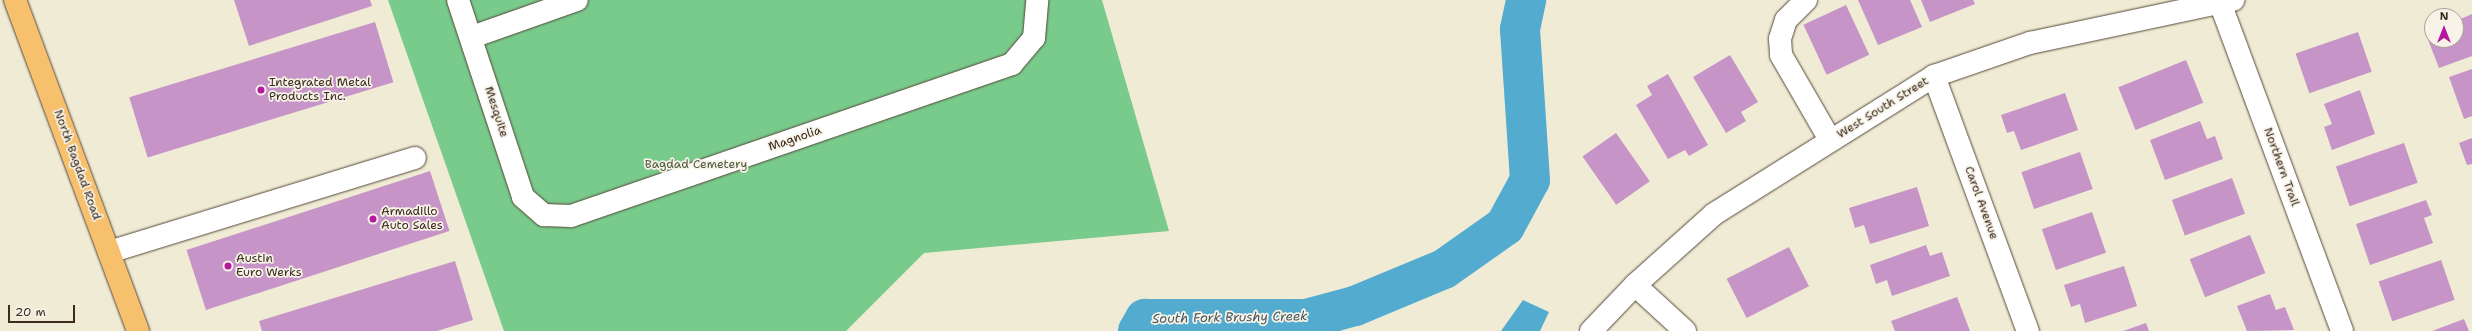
<!DOCTYPE html>
<style>
body{margin:0}
#map{position:relative;width:2472px;height:331px;overflow:hidden;background:#f0ebd5;font-family:"Shantell Sans",sans-serif}
div>[style]{position:absolute}
.green>*{inset:0;background:#79cb8c}
.water>*{inset:0;background:#53abd0}
.stream>*{height:7px;margin:-3.5px;padding:0 3.5px;transform-origin:3.5px;border-radius:3.5px;background:#53abd0}
.river>*{height:40px;margin:-20px;padding:0 20px;transform-origin:20px;border-radius:20px;background:#53abd0}
.building>*{inset:0;background:#c694c7;transform-origin:0 0}
.roads{filter:drop-shadow(0 0 1px #564739) drop-shadow(0 0 1px #564739)}
.minor>*{height:22px;margin:-11px;padding:0 11px;transform-origin:11px;border-radius:11px;background:#fff}
.major>*{height:22px;margin:-11px;padding:0 11px;transform-origin:11px;border-radius:11px;background:#f7c06c}
.dots>*{width:11px;height:11px;translate:-50% -50%;box-sizing:border-box;border:2px solid #f7f3e8;border-radius:50%}
span{translate:-50% -50%;white-space:nowrap;text-align:center;line-height:1.15;-webkit-text-stroke:3.5px #f7f3e8;paint-order:stroke}
.poi-label{font-size:12px;color:#3b2a1e}
.left{translate:0 -50%;text-align:left}
.street-label{font-size:12px;color:#3b2a1e}
.park-label{font-size:12px;color:#4e5a3f}
.water-label{font-size:13px;color:#43575c;font-style:italic}
.north{position:absolute;left:2424px;top:8px;width:40px;height:40px;box-sizing:border-box;background:#f7f3e8;border:1px solid #aca397;border-radius:50%;rotate:0deg;font-size:11px;font-weight:700;line-height:16px;text-align:center;color:#3b2a1e}
.north::after{content:'';display:block;margin:auto;width:14px;height:18px;background:#b5179e;clip-path:polygon(50% 0,100% 100%,50% 72%,0 100%)}
.scale{position:absolute;left:8px;top:305px;width:67px;height:18px;box-sizing:border-box;border:2px solid #3b2a1e;border-top:0;padding-left:5px;font-size:12px;line-height:14px;white-space:nowrap;color:#3b2a1e;-webkit-text-stroke:3px #f7f3e8;paint-order:stroke}
</style>
<div id="map">
<div class="green">
<div style="clip-path:polygon(388px 0,1102px 0,1169px 231px,924px 253px,846px 331px,504px 331px)"></div>
</div>
<div class="water">
<div style="clip-path:polygon(1523px 300px,1549px 312px,1540px 331px,1501px 331px)"></div>
</div>
<div class="stream">
<div style="left:1335px;top:331px;width:32px;rotate:-51deg"></div>
</div>
<div class="river">
<div style="left:1138px;top:331px;width:14px;rotate:-60deg"></div>
<div style="left:1145px;top:319px;width:161px"></div>
<div style="left:1306px;top:319px;width:51px;rotate:-14.9deg"></div>
<div style="left:1355px;top:306px;width:96px;rotate:-22.6deg"></div>
<div style="left:1444px;top:269px;width:75px;rotate:-35.2deg"></div>
<div style="left:1505px;top:226px;width:52px;rotate:-61.5deg"></div>
<div style="left:1530px;top:180px;width:151px;rotate:-93.8deg"></div>
<div style="left:1520px;top:29px;width:30px;rotate:-78deg"></div>
</div>
<div class="building">
<div style="clip-path:polygon(234px 0,370px 0,372px 6px,249px 46px)"></div>
<div style="clip-path:polygon(1858px 0,1910px 0,1922px 27px,1878px 45px)"></div>
<div style="clip-path:polygon(1921px 0,1973px 0,1975px 4px,1930px 22px)"></div>
<div style="left:1846px;top:5px;width:55px;height:47px;rotate:65deg"></div>
<div style="clip-path:polygon(2472px 14px,2472px 56px,2439px 68px,2425px 32px,2432px 30px,2432px 40px,2456px 40px,2456px 21px)"></div>
<div style="left:375px;top:22px;width:63px;height:257px;rotate:73deg"></div>
<div style="left:2358px;top:32px;width:42px;height:66px;rotate:71deg"></div>
<div style="clip-path:polygon(1730px 55px,1758px 102px,1741px 112px,1746px 121px,1726px 133px,1693px 77px)"></div>
<div style="left:2186px;top:60px;width:46px;height:73px;rotate:68deg"></div>
<div style="clip-path:polygon(2472px 69px,2472px 116px,2464px 119px,2449px 77px)"></div>
<div style="clip-path:polygon(1668px 74px,1708px 145px,1689px 156px,1685px 150px,1668px 159px,1636px 105px,1652px 95px,1647px 86px)"></div>
<div style="clip-path:polygon(2360px 90px,2375px 134px,2332px 150px,2324px 127px,2332px 124px,2324px 104px)"></div>
<div style="clip-path:polygon(2065px 93px,2078px 130px,2021px 150px,2014px 131px,2007px 133px,2001px 115px)"></div>
<div style="clip-path:polygon(2200px 121px,2207px 139px,2215px 136px,2223px 159px,2165px 180px,2150px 140px)"></div>
<div style="left:1616px;top:133px;width:59px;height:41px;rotate:55deg"></div>
<div style="clip-path:polygon(2472px 138px,2472px 164px,2467px 165px,2459px 143px)"></div>
<div style="left:2404px;top:143px;width:42px;height:72px;rotate:71deg"></div>
<div style="left:2080px;top:152px;width:39px;height:62px;rotate:71deg"></div>
<div style="left:430px;top:171px;width:63px;height:256px;rotate:72deg"></div>
<div style="left:2232px;top:178px;width:38px;height:64px;rotate:70deg"></div>
<div style="clip-path:polygon(1917px 187px,1929px 226px,1870px 244px,1864px 225px,1855px 228px,1849px 208px)"></div>
<div style="clip-path:polygon(2426px 200px,2432px 215px,2424px 218px,2433px 243px,2370px 265px,2356px 224px)"></div>
<div style="left:2092px;top:212px;width:43px;height:53px;rotate:71deg"></div>
<div style="left:2250px;top:235px;width:41px;height:65px;rotate:68deg"></div>
<div style="clip-path:polygon(1926px 245px,1930px 256px,1942px 252px,1950px 276px,1892px 296px,1887px 280px,1876px 284px,1870px 265px)"></div>
<div style="left:1789px;top:247px;width:44px;height:70px;rotate:63deg"></div>
<div style="left:2441px;top:260px;width:42px;height:66px;rotate:71deg"></div>
<div style="clip-path:polygon(455px 261px,473px 320px,437px 331px,262px 331px,259px 321px)"></div>
<div style="clip-path:polygon(2124px 266px,2137px 306px,2085px 323px,2080px 304px,2071px 307px,2064px 285px)"></div>
<div style="clip-path:polygon(2270px 294px,2276px 310px,2285px 307px,2294px 330px,2247px 331px,2237px 306px)"></div>
<div style="clip-path:polygon(1957px 297px,1970px 331px,1895px 331px,1891px 321px)"></div>
<div style="clip-path:polygon(2464px 319px,2469px 331px,2432px 331px)"></div>
<div style="clip-path:polygon(2146px 323px,2149px 331px,2123px 331px)"></div>
</div>
<div class="roads">
<div class="minor">
<div style="left:458px;top:0;width:207px;rotate:71.7deg"></div>
<div style="left:523px;top:197px;width:28px;rotate:41deg"></div>
<div style="left:544px;top:215px;width:27px;rotate:2deg"></div>
<div style="left:571px;top:216px;width:466px;rotate:-19deg"></div>
<div style="left:1012px;top:64px;width:34px;rotate:-50deg"></div>
<div style="left:1034px;top:38px;width:38px;rotate:-85deg"></div>
<div style="left:1806px;top:0;width:28px;rotate:135deg"></div>
<div style="left:1786px;top:20px;width:20px;rotate:108deg"></div>
<div style="left:1780px;top:39px;width:16px;rotate:86deg"></div>
<div style="left:1781px;top:55px;width:98px;rotate:60deg"></div>
<div style="left:2219px;top:0;width:353px;rotate:69.6deg"></div>
<div style="left:472px;top:37px;width:111px;rotate:-19.4deg"></div>
<div style="left:1934px;top:76px;width:272px;rotate:69.8deg"></div>
<div style="left:109px;top:252px;width:320px;rotate:-17.1deg"></div>
<div style="left:1635px;top:285px;width:68px;rotate:42.6deg"></div>
<div style="left:1591px;top:331px;width:64px;rotate:-46.3deg"></div>
<div style="left:1635px;top:285px;width:106px;rotate:-41.9deg"></div>
<div style="left:1714px;top:214px;width:260px;rotate:-32.1deg"></div>
<div style="left:1934px;top:76px;width:102px;rotate:-19deg"></div>
<div style="left:2030px;top:43px;width:208px;rotate:-12deg"></div>
</div>
<div class="major">
<div style="left:15px;top:0;width:353px;rotate:69.6deg"></div>
</div>
</div>
<div class="dots">
<div style="left:261px;top:90px;background:#b5179e"></div>
<div style="left:373px;top:219px;background:#b5179e"></div>
<div style="left:228px;top:266px;background:#b5179e"></div>
</div>
<div class="poi-label">
<span class="left" style="left:269px;top:90px">Integrated Metal<br>Products Inc.</span>
<span class="left" style="left:381px;top:219px">Armadillo<br>Auto Sales</span>
<span class="left" style="left:236px;top:266px">Austin<br>Euro Werks</span>
</div>
<div class="street-label">
<span style="left:1883px;top:108px;rotate:-32deg">West South Street</span>
<span style="left:496px;top:112px;rotate:72deg">Mesquite</span>
<span style="left:795px;top:139px;rotate:-19deg">Magnolia</span>
<span style="left:77px;top:165px;rotate:70deg">North Bagdad Road</span>
<span style="left:2281px;top:167px;rotate:70deg">Northern Trail</span>
<span style="left:1981px;top:203px;rotate:70deg">Carol Avenue</span>
</div>
<div class="park-label">
<span style="left:696px;top:165px">Bagdad Cemetery</span>
</div>
<div class="water-label">
<span style="left:1230px;top:318px;rotate:-1deg">South Fork Brushy Creek</span>
</div>
<div class="north">N</div>
<div class="scale">20 m</div>
</div>
